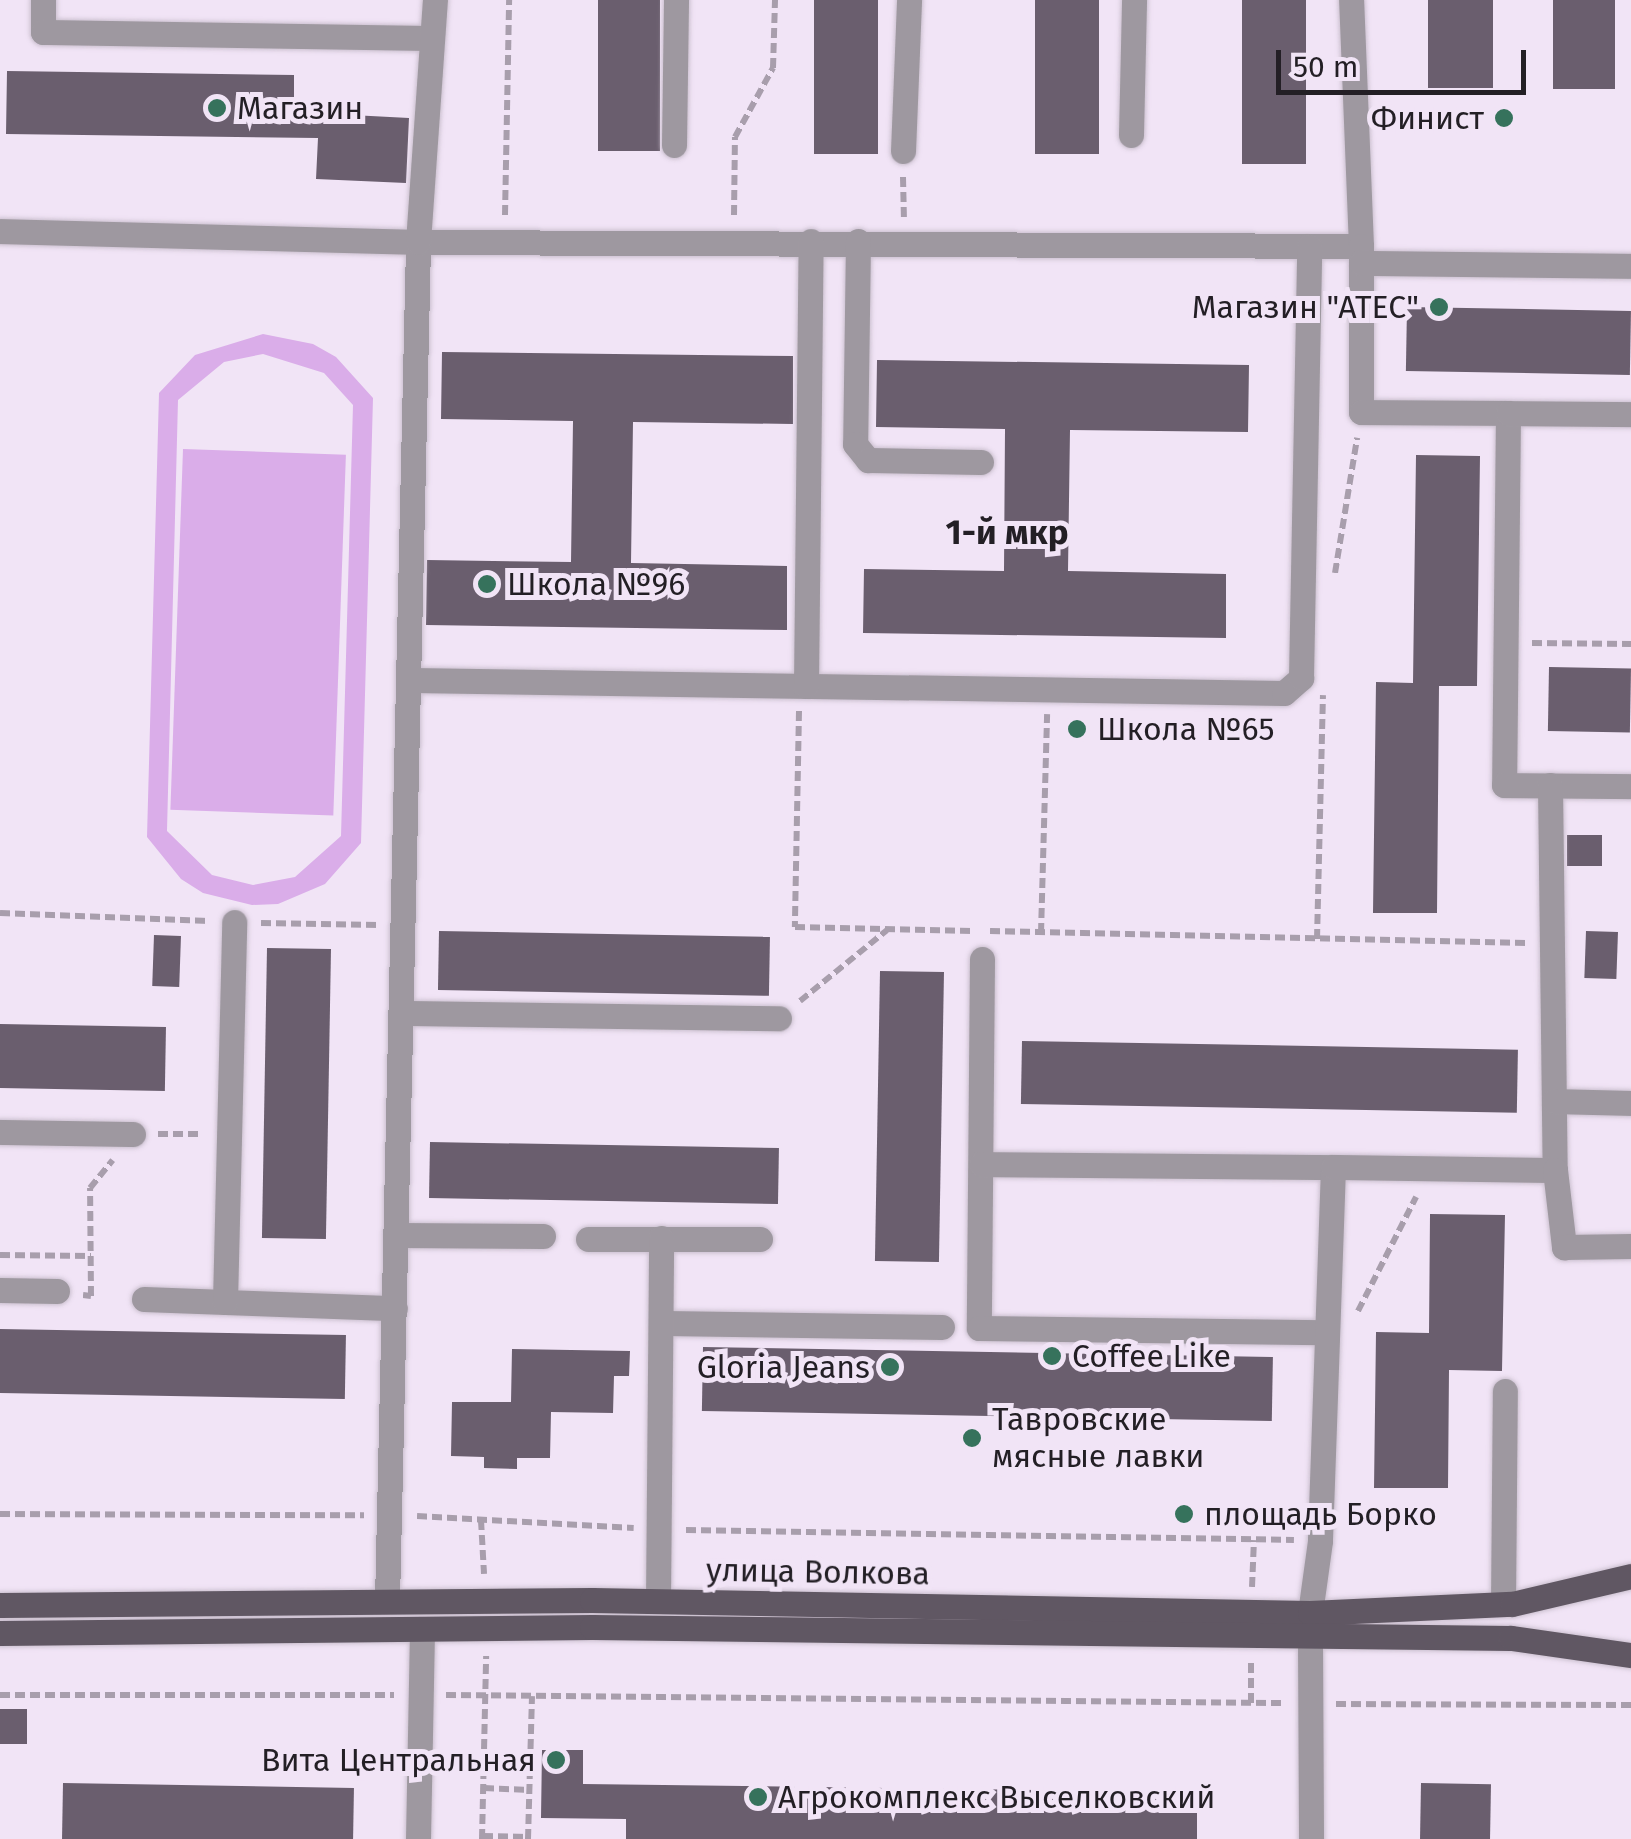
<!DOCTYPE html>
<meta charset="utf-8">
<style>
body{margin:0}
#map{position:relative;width:1631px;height:1839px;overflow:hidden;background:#f1e4f6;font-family:"Fira Sans",sans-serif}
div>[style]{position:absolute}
.green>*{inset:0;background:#daade9;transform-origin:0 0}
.building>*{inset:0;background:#6a5e6e;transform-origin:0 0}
.path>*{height:6px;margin-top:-3px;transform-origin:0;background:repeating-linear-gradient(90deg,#a89eac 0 10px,transparent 0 15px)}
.roads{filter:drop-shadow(0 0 2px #ccc1d0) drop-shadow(0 0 2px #ccc1d0)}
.minor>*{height:25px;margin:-12.5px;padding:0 12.5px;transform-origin:12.5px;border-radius:12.5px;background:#9e98a0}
.major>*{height:25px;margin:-12.5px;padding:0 12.5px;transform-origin:12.5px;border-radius:12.5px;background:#605763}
.dots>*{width:28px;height:28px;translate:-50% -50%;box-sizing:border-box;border:5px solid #f1e4f6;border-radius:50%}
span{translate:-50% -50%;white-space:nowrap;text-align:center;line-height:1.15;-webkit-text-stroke:10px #f1e4f6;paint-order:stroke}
.poi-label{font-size:32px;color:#231f25}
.left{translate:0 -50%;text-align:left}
.right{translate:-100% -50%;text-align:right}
.street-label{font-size:32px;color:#231f25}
.neighbourhood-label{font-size:35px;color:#231f25;font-weight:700}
.scale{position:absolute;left:1276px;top:50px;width:250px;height:45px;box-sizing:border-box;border:5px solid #231f25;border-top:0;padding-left:12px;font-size:30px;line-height:35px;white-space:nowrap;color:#231f25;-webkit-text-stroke:8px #f1e4f6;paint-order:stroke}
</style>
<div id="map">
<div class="green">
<div style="clip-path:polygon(evenodd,263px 334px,313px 344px,336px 357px,373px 398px,361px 843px,325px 884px,278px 904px,252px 905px,203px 893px,181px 879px,147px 837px,159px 393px,195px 355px,263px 334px,263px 354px,324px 373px,353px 405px,341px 836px,295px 877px,253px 885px,212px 875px,167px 831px,178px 400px,224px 362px,263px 354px)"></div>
<div style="left:183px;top:449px;width:163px;height:361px;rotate:2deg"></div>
</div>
<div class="building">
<div style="left:598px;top:0;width:62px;height:151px"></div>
<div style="left:814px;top:0;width:64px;height:154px"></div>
<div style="left:1035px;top:0;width:64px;height:154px"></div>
<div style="left:1242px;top:0;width:64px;height:164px"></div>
<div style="left:1428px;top:0;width:65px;height:88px"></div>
<div style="left:1553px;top:0;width:62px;height:89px"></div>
<div style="clip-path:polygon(7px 71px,294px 75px,294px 112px,409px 118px,406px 183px,316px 179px,318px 138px,6px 134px)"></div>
<div style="left:1407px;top:307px;width:224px;height:64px;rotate:1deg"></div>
<div style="clip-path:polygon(442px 352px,793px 356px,793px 424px,633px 422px,631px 563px,787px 566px,787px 630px,426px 625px,427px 560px,571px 562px,573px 421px,441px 419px)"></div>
<div style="clip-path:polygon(877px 360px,1249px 365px,1248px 432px,1070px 430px,1068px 571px,1226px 574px,1226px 638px,863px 633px,864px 569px,1004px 571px,1005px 429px,876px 427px)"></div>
<div style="clip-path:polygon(1416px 455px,1480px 456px,1477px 686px,1439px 686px,1437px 913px,1373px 913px,1376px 682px,1413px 683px)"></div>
<div style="left:1549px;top:667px;width:82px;height:64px;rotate:1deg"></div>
<div style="left:1567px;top:835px;width:35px;height:31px"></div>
<div style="left:439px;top:931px;width:331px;height:59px;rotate:1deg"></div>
<div style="left:1586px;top:931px;width:32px;height:47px;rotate:2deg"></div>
<div style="left:154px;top:935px;width:27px;height:51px;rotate:2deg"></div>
<div style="left:267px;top:948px;width:64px;height:290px;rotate:1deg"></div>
<div style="left:880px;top:971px;width:64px;height:290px;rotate:1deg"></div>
<div style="left:0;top:1024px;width:166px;height:64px;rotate:1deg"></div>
<div style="left:1022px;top:1041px;width:496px;height:63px;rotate:1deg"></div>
<div style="left:430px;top:1142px;width:349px;height:56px;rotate:1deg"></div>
<div style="clip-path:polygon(1430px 1214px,1505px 1215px,1502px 1371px,1449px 1370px,1448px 1488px,1374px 1488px,1376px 1332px,1429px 1333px)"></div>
<div style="left:0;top:1329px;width:346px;height:64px;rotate:1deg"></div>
<div style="left:703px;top:1347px;width:570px;height:64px;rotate:1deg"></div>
<div style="clip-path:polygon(512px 1349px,630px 1351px,629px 1376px,614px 1376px,613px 1413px,551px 1412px,550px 1458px,517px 1458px,517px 1469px,484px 1468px,484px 1457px,451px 1456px,452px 1402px,511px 1402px)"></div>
<div style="left:0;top:1709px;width:27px;height:35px"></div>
<div style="clip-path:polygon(542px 1750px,583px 1750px,583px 1784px,1197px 1792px,1197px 1839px,626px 1839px,626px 1819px,541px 1818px)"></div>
<div style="left:63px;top:1783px;width:291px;height:56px;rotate:1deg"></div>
<div style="left:1421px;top:1783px;width:70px;height:56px;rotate:1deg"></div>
</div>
<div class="path">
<div style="left:903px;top:177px;width:43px;rotate:88.7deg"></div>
<div style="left:505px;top:215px;width:215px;rotate:-88.9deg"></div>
<div style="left:734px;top:215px;width:78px;rotate:-89.3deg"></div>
<div style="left:735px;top:137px;width:79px;rotate:-61.2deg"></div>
<div style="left:773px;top:68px;width:68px;rotate:-88.3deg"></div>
<div style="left:1335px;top:573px;width:137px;rotate:-80.7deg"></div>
<div style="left:1532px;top:643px;width:99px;rotate:0.6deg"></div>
<div style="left:799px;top:711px;width:216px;rotate:91.1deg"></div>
<div style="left:795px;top:927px;width:177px;rotate:1.3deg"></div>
<div style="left:0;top:913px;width:209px;rotate:2.2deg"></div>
<div style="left:261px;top:923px;width:118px;rotate:1deg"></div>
<div style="left:990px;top:931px;width:537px;rotate:1.28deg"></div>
<div style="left:1041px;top:933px;width:219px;rotate:-88.4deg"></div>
<div style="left:1317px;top:939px;width:244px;rotate:-88.6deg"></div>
<div style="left:800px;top:1001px;width:112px;rotate:-39.2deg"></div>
<div style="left:158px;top:1134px;width:42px"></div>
<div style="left:0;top:1255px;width:91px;rotate:0.6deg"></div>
<div style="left:83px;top:1295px;width:8px;rotate:7deg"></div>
<div style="left:91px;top:1296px;width:108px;rotate:-90.5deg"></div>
<div style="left:90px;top:1188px;width:36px;rotate:-51deg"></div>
<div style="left:1358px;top:1311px;width:128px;rotate:-63deg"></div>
<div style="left:0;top:1514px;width:364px;rotate:0.2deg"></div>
<div style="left:417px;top:1516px;width:217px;rotate:3.2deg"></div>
<div style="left:481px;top:1520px;width:54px;rotate:86.8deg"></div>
<div style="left:686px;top:1530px;width:608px;rotate:0.94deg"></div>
<div style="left:1252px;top:1587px;width:47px;rotate:-87.6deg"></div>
<div style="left:0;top:1695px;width:394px"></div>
<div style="left:446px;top:1695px;width:838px;rotate:0.55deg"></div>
<div style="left:1251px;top:1703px;width:44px;rotate:-90deg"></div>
<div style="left:1336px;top:1704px;width:295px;rotate:0.2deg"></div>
<div style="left:484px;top:1788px;width:45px;rotate:2.5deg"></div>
<div style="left:483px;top:1836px;width:45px;rotate:1.3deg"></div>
<div style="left:482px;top:1839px;width:183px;rotate:-88.7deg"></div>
<div style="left:528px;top:1839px;width:143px;rotate:-88.4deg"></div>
</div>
<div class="roads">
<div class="minor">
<div style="left:43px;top:0;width:32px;rotate:90deg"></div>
<div style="left:43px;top:32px;width:389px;rotate:0.9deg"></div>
<div style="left:1131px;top:135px;width:135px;rotate:-88.7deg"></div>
<div style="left:674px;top:145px;width:145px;rotate:-89.2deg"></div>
<div style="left:903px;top:151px;width:151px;rotate:-87.7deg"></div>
<div style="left:0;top:231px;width:418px;rotate:1.5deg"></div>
<div style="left:418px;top:242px;width:943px;rotate:0.24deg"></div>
<div style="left:1361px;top:246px;width:246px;rotate:-92.3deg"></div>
<div style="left:858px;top:241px;width:203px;rotate:90.8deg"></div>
<div style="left:855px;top:444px;width:21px;rotate:51deg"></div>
<div style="left:868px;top:460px;width:113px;rotate:1deg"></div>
<div style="left:1361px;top:246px;width:166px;rotate:90deg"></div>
<div style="left:1361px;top:412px;width:147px;rotate:0.4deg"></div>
<div style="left:1508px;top:413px;width:372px;rotate:90.6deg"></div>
<div style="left:1504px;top:785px;width:127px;rotate:0.5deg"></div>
<div style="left:1361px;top:263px;width:270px;rotate:0.6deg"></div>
<div style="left:1508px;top:413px;width:123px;rotate:0.5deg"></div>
<div style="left:411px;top:680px;width:873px;rotate:0.85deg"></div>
<div style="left:1284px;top:693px;width:23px;rotate:-41deg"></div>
<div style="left:1301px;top:678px;width:432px;rotate:-88.9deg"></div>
<div style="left:806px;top:686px;width:445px;rotate:-89.4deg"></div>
<div style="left:1550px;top:785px;width:385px;rotate:89.3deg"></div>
<div style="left:982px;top:959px;width:369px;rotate:90.5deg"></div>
<div style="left:979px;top:1328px;width:345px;rotate:0.7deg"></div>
<div style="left:404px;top:1013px;width:375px;rotate:0.8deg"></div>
<div style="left:1554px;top:1101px;width:77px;rotate:1.5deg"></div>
<div style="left:0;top:1132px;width:133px;rotate:0.9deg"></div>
<div style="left:981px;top:1164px;width:352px;rotate:0.5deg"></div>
<div style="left:1333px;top:1167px;width:374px;rotate:92deg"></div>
<div style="left:1320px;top:1541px;width:73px;rotate:97.9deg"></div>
<div style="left:1333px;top:1167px;width:222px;rotate:0.8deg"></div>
<div style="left:1555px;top:1170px;width:78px;rotate:83.3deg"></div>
<div style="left:1564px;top:1247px;width:67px;rotate:-0.9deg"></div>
<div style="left:397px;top:1235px;width:146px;rotate:0.4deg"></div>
<div style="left:588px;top:1239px;width:172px"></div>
<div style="left:0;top:1290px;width:57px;rotate:1deg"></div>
<div style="left:144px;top:1299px;width:251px;rotate:2.1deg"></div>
<div style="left:225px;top:1302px;width:380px;rotate:-88.6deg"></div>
<div style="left:664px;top:1323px;width:278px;rotate:0.8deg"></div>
<div style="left:387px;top:1601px;width:1359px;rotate:-88.69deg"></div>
<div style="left:418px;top:242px;width:243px;rotate:-86deg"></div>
<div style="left:658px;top:1601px;width:363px;rotate:-89.5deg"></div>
<div style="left:1503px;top:1604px;width:213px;rotate:-89.5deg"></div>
<div style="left:1310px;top:1641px;width:198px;rotate:89.7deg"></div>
<div style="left:418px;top:1839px;width:210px;rotate:-88.9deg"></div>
</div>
<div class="major">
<div style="left:0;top:1605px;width:592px;rotate:-0.48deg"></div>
<div style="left:592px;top:1600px;width:718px;rotate:1.04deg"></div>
<div style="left:1310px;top:1613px;width:202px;rotate:-2.6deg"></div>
<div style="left:1512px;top:1604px;width:122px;rotate:-13.2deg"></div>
<div style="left:0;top:1633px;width:592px;rotate:-0.58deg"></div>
<div style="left:592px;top:1627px;width:919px;rotate:0.69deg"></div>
<div style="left:1511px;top:1638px;width:121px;rotate:8.1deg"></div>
</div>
</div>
<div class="dots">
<div style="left:217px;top:108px;background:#36725c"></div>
<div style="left:1504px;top:118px;background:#36725c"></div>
<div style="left:1439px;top:307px;background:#36725c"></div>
<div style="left:487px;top:584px;background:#36725c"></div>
<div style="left:1077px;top:729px;background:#36725c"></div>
<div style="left:1052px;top:1356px;background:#36725c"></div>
<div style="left:890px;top:1367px;background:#36725c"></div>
<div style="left:972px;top:1438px;background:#36725c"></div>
<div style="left:1184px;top:1514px;background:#36725c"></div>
<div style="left:556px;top:1760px;background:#36725c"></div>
<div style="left:758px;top:1797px;background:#36725c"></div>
</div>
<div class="poi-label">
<span class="left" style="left:237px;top:108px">Магазин</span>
<span class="right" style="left:1484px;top:118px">Финист</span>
<span class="right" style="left:1419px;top:307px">Магазин "АТЕС"</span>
<span class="left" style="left:507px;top:584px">Школа №96</span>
<span class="left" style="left:1097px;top:729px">Школа №65</span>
<span class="left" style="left:1072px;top:1356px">Coffee Like</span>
<span class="right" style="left:870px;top:1367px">Gloria Jeans</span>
<span class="left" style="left:992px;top:1438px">Тавровские<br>мясные лавки</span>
<span class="left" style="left:1204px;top:1514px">площадь Борко</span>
<span class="right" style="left:536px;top:1760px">Вита Центральная</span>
<span class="left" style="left:778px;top:1797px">Агрокомплекс Выселковский</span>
</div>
<div class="street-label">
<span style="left:818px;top:1572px;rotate:1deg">улица Волкова</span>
</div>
<div class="neighbourhood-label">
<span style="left:1007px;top:532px">1-й мкр</span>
</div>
<div class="scale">50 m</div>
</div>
